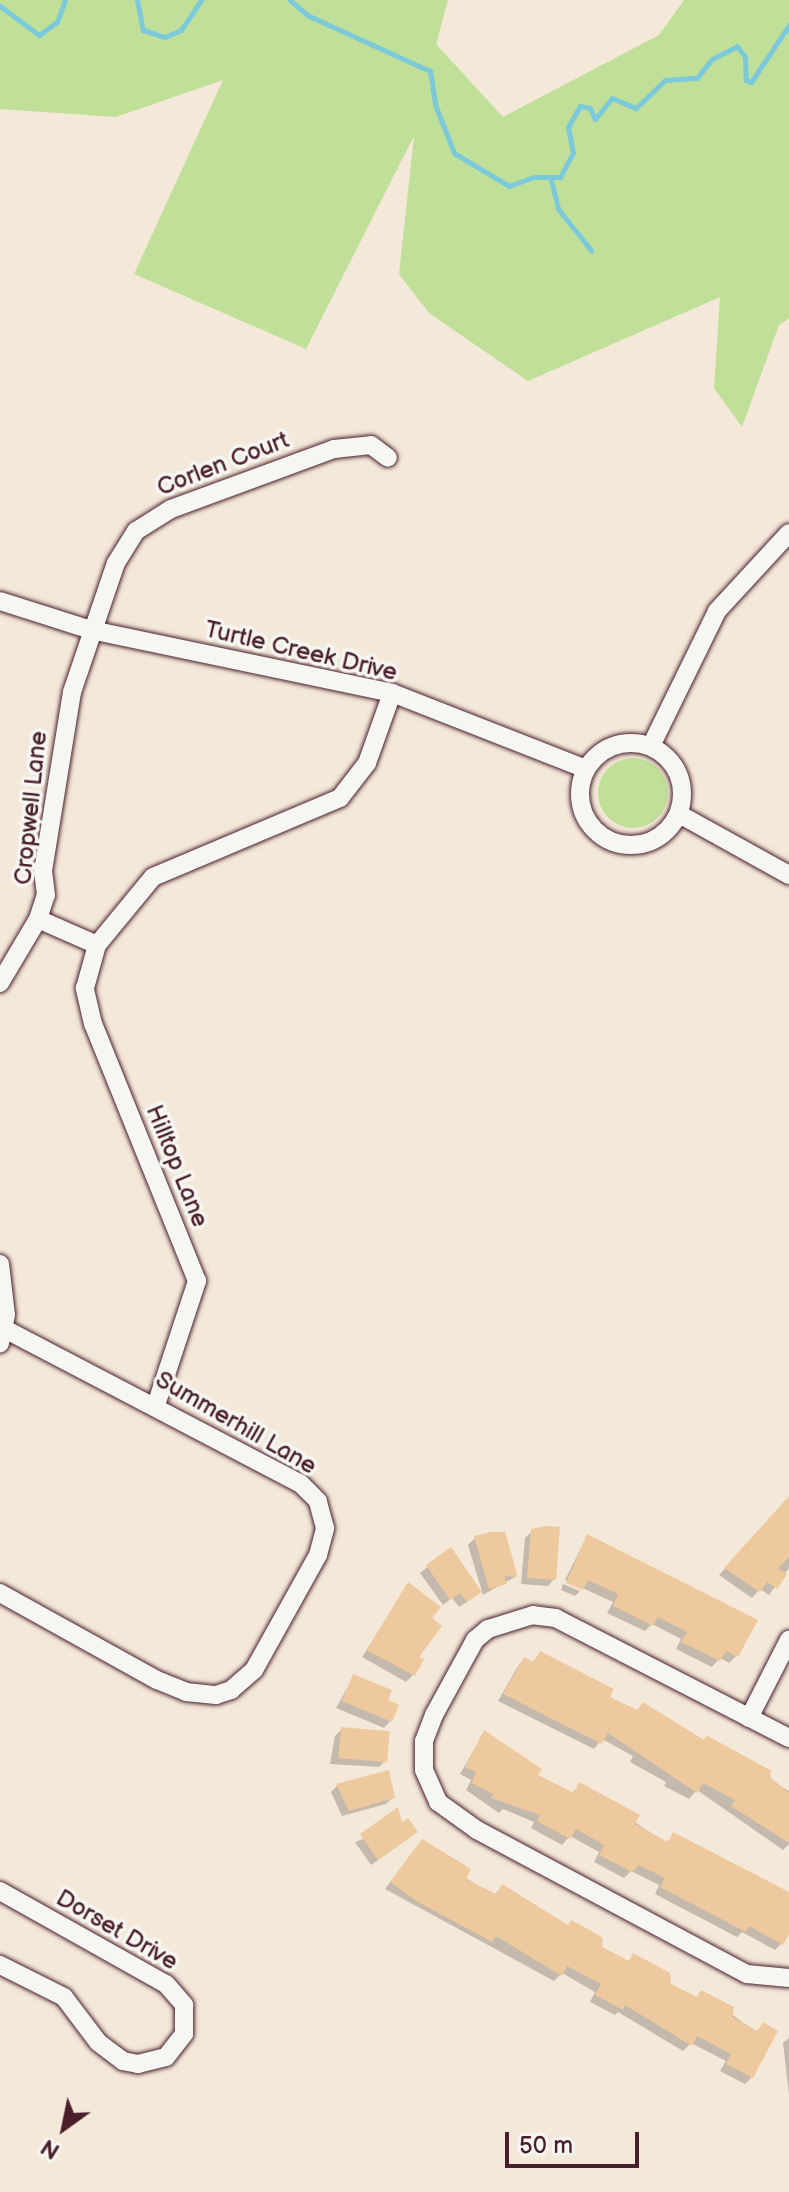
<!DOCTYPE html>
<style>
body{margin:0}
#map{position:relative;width:789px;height:2192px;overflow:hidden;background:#f4e8d9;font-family:"Balsamiq Sans",sans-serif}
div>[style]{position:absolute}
.green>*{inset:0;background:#c0df98}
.round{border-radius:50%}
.shadow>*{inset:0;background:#0003}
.stream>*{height:5px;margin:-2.5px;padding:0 2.5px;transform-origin:2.5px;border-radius:2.5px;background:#7cc9db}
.building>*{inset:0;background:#eec99e;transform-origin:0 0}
.roads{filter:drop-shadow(0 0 2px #4a1f2b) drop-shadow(0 0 2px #4a1f2b)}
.minor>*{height:18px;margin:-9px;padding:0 9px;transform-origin:9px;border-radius:9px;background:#f6f6f2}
.minor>.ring{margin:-9px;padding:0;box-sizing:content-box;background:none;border:18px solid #f6f6f2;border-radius:50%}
span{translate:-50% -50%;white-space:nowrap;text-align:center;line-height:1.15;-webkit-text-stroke:7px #f6f6f2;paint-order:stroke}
.street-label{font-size:24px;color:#4a1f2b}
.north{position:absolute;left:24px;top:2088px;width:80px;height:80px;-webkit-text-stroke:6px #f6f6f2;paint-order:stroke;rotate:213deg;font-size:22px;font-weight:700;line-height:32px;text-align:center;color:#4a1f2b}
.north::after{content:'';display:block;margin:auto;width:28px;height:36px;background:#4a1f2b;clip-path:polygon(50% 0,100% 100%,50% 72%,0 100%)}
.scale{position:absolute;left:505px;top:2132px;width:134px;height:36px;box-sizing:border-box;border:4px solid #4a1f2b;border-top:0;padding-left:10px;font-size:24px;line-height:28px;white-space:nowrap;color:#4a1f2b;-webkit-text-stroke:6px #f6f6f2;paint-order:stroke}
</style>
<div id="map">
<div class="green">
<div style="clip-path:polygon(0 0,448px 0,436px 44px,503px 117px,659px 35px,684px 0,789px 0,789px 318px,779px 325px,742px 427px,714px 388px,720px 297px,528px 381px,429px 313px,399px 274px,414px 136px,306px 349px,134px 274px,223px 80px,116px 117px,0 109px)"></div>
<div class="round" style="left:598px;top:758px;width:70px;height:70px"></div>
</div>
<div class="shadow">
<div style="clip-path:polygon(789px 1502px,789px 1568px,769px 1595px,760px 1589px,752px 1598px,719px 1575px)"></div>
<div style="clip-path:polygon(532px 1531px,554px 1579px,548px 1586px,521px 1584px,525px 1538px)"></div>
<div style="clip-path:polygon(587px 1536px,736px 1656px,729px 1663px,720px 1658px,712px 1667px,676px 1649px,681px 1639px,652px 1624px,645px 1631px,607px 1613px,613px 1602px,565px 1580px)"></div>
<div style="clip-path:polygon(475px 1538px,515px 1577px,483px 1595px,468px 1545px)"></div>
<div style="clip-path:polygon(450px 1550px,473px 1598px,459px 1607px,452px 1598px,443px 1605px,420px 1573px)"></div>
<div style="clip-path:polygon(408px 1584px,429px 1619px,413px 1675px,406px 1682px,362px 1657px)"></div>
<div style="clip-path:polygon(563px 1584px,580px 1591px,575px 1596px,561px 1590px)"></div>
<div style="clip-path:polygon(540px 1653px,612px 1690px,608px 1698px,770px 1772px,771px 1781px,789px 1791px,789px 1844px,783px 1850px,697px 1790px,689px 1799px,664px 1786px,666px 1782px,630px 1762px,633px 1756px,602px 1739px,594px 1749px,498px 1701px,518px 1666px,524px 1659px,532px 1663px)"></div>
<div style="clip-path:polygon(354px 1676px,385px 1701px,390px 1721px,384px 1728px,336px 1708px)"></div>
<div style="clip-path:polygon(342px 1729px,386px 1760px,379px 1767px,330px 1764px,335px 1736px)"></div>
<div style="clip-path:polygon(484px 1733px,536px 1776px,571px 1794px,580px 1785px,666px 1843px,674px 1835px,789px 1895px,789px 1930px,782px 1943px,775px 1950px,742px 1932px,737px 1937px,655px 1894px,659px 1885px,631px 1871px,624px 1878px,594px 1862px,599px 1852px,570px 1836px,562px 1845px,531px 1828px,534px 1822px,503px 1809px,499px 1813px,466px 1790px,471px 1780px,460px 1774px)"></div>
<div style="clip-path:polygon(337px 1786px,393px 1797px,386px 1804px,342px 1816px,331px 1792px)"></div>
<div style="clip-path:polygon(401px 1825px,409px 1838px,371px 1865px,355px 1842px)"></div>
<div style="clip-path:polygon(416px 1848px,494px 1895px,502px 1887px,627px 1962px,633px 1956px,669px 1985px,695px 1999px,701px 1992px,756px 2032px,763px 2025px,776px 2032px,752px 2077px,745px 2084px,720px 2071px,726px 2061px,691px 2043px,683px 2051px,618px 2012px,615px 2015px,590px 2002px,595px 1992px,562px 1973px,554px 1981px,385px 1889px)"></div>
<div style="clip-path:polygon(789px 2038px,789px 2095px,783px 2043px)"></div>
</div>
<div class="stream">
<div style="left:137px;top:0;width:31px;rotate:79deg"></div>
<div style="left:143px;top:30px;width:23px;rotate:18deg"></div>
<div style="left:165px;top:37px;width:17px;rotate:-24deg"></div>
<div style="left:181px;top:30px;width:36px;rotate:-56deg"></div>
<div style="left:290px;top:0;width:23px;rotate:41deg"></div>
<div style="left:307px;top:15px;width:135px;rotate:24.5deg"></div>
<div style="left:430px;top:71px;width:36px;rotate:81deg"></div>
<div style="left:436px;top:107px;width:49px;rotate:68.6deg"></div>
<div style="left:454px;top:153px;width:64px;rotate:31deg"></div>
<div style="left:509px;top:186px;width:27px;rotate:-20deg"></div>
<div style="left:534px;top:177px;width:26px"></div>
<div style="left:560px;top:177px;width:27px;rotate:-62deg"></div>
<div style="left:573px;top:153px;width:26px;rotate:-101deg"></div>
<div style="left:568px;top:127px;width:24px;rotate:-60deg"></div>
<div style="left:580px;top:106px;width:10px;rotate:11deg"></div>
<div style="left:590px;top:108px;width:12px;rotate:66deg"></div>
<div style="left:595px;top:119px;width:27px;rotate:-51deg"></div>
<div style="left:612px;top:98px;width:26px;rotate:23deg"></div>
<div style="left:636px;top:108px;width:40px;rotate:-44deg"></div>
<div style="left:665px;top:80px;width:32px;rotate:-4deg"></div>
<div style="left:697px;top:78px;width:24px;rotate:-52deg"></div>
<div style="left:712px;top:59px;width:28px;rotate:-27deg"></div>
<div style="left:737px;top:46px;width:14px;rotate:54deg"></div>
<div style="left:745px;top:57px;width:23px;rotate:88deg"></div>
<div style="left:746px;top:80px;width:5px;rotate:22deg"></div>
<div style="left:751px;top:82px;width:69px;rotate:-56.3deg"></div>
<div style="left:0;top:6px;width:49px;rotate:36.6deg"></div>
<div style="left:39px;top:35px;width:22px;rotate:-36deg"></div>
<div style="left:57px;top:22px;width:23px;rotate:-70deg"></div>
<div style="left:551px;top:180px;width:30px;rotate:76deg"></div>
<div style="left:558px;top:209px;width:53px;rotate:51.2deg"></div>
</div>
<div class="building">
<div style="clip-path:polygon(789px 1496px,789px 1557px,778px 1568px,787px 1574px,777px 1589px,767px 1582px,760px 1592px,724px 1568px)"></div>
<div style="clip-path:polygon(545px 1526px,560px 1527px,556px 1580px,527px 1578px,531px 1529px)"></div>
<div style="clip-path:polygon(491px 1532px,505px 1532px,518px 1577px,504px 1576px,507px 1584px,489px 1589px,474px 1536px)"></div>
<div style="clip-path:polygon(587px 1534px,758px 1620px,738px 1657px,726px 1651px,720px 1661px,698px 1650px,681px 1642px,687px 1632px,658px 1617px,653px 1626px,613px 1606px,618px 1594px,588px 1580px,583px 1590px,566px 1583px)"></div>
<div style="clip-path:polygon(451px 1547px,482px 1592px,467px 1602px,460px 1593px,450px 1600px,426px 1565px)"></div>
<div style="clip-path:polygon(408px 1582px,441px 1607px,432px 1618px,442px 1626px,419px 1657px,424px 1659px,415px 1676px,367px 1650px)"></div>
<div style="clip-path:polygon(540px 1651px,614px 1689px,610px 1697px,637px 1710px,643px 1702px,704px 1740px,706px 1735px,772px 1771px,769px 1776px,789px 1793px,789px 1843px,731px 1806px,735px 1800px,703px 1783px,697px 1793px,608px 1733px,602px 1744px,503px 1694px,524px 1657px,534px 1662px)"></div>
<div style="clip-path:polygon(353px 1674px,392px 1690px,388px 1700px,399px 1705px,392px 1722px,342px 1701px)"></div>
<div style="left:341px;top:1727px;width:49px;height:31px;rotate:5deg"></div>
<div style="clip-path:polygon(484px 1730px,542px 1769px,538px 1775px,574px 1793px,579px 1782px,640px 1815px,635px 1824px,668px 1842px,673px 1832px,789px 1892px,789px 1934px,783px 1945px,749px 1926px,746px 1932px,660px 1887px,665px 1878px,639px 1865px,632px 1872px,599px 1855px,604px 1845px,576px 1829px,570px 1839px,537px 1821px,540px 1815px,491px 1798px,493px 1794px,471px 1783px,476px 1772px,465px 1767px)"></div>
<div style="clip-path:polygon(389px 1770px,395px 1798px,349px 1811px,336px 1784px)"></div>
<div style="clip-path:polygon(398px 1807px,402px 1822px,408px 1818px,418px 1832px,378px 1860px,360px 1834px)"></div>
<div style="clip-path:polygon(422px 1839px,471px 1869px,466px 1879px,496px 1894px,502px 1884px,568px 1925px,571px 1920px,588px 1929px,603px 1938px,602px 1947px,629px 1961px,633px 1953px,670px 1973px,671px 1984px,697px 1997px,701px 1990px,734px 2007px,732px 2017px,758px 2031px,763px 2022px,778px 2031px,753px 2078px,726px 2064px,731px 2054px,697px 2036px,692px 2046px,625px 2005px,623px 2010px,595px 1995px,601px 1984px,567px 1966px,562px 1976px,496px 1936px,492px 1942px,418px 1902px,390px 1882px)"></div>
</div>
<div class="roads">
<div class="minor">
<div style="left:0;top:601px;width:96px;rotate:17.7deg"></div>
<div style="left:91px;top:630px;width:308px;rotate:11.8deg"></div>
<div style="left:392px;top:693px;width:208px;rotate:21.4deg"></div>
<div class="ring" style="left:580px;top:743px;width:84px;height:84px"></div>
<div style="left:651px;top:746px;width:150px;rotate:-63.9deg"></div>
<div style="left:717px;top:611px;width:106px;rotate:-47.3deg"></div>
<div style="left:679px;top:814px;width:126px;rotate:29deg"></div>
<div style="left:38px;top:919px;width:64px;rotate:23.8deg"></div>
<div style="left:0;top:983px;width:74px;rotate:-59.3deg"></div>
<div style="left:38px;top:919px;width:25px;rotate:-72deg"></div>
<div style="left:46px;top:895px;width:24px;rotate:-97deg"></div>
<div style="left:43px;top:871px;width:181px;rotate:-80.8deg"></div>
<div style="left:72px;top:692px;width:136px;rotate:-71.2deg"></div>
<div style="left:116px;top:563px;width:38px;rotate:-58deg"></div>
<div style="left:136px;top:531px;width:41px;rotate:-32.2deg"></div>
<div style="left:171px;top:509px;width:174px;rotate:-20.2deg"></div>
<div style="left:334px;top:449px;width:37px;rotate:-6deg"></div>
<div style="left:371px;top:445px;width:21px;rotate:37deg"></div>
<div style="left:0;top:1264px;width:51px;rotate:83.3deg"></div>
<div style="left:6px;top:1315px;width:29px;rotate:102deg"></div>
<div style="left:156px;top:1405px;width:131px;rotate:-71.7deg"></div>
<div style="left:197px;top:1281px;width:277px;rotate:-112deg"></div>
<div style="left:93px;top:1024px;width:37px;rotate:-103deg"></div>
<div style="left:85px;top:988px;width:45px;rotate:-74.4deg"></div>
<div style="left:97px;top:945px;width:88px;rotate:-50.5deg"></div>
<div style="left:153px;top:877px;width:203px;rotate:-22.9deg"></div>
<div style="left:340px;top:798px;width:44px;rotate:-52.4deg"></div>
<div style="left:367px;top:763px;width:74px;rotate:-70.3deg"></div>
<div style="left:0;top:1593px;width:179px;rotate:29deg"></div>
<div style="left:157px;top:1680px;width:31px;rotate:22deg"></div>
<div style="left:186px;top:1692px;width:30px;rotate:6deg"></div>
<div style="left:216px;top:1695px;width:16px;rotate:-18deg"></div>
<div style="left:231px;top:1690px;width:30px;rotate:-41deg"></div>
<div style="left:254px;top:1670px;width:132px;rotate:-60.9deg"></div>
<div style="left:318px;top:1555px;width:28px;rotate:-75deg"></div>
<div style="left:325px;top:1528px;width:28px;rotate:-105deg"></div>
<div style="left:318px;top:1501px;width:24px;rotate:-135deg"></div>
<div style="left:301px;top:1484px;width:336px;rotate:-152.4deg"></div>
<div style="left:749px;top:1718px;width:88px;rotate:-62.9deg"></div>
<div style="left:789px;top:1738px;width:262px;rotate:-152.8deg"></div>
<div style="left:556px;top:1618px;width:23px;rotate:-173deg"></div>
<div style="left:533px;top:1615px;width:47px;rotate:162.7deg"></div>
<div style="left:488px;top:1629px;width:17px;rotate:140deg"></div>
<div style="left:475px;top:1640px;width:85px;rotate:118.7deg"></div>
<div style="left:434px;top:1715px;width:28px;rotate:111deg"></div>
<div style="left:424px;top:1741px;width:29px;rotate:90deg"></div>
<div style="left:424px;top:1770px;width:35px;rotate:66deg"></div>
<div style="left:438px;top:1802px;width:48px;rotate:35.7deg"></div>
<div style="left:477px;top:1830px;width:306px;rotate:28.1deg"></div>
<div style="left:747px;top:1974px;width:42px;rotate:5.4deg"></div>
<div style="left:0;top:1891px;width:190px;rotate:29.3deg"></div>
<div style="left:166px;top:1984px;width:28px;rotate:49deg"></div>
<div style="left:184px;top:2005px;width:29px;rotate:90deg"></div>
<div style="left:184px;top:2034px;width:29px;rotate:128deg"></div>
<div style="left:166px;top:2057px;width:29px;rotate:166deg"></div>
<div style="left:138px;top:2064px;width:15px;rotate:-169deg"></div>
<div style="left:123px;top:2061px;width:31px;rotate:-143deg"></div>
<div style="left:98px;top:2042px;width:56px;rotate:-127.1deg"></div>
<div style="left:64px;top:1997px;width:72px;rotate:-153.4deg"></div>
</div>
</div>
<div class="street-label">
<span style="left:223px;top:464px;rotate:-21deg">Corlen Court</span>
<span style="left:301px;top:651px;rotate:13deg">Turtle Creek Drive</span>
<span style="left:31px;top:808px;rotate:-84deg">Cropwell Lane</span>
<span style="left:177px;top:1166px;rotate:68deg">Hilltop Lane</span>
<span style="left:236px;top:1423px;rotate:30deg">Summerhill Lane</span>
<span style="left:117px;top:1930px;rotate:30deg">Dorset Drive</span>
</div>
<div class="north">N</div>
<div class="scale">50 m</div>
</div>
